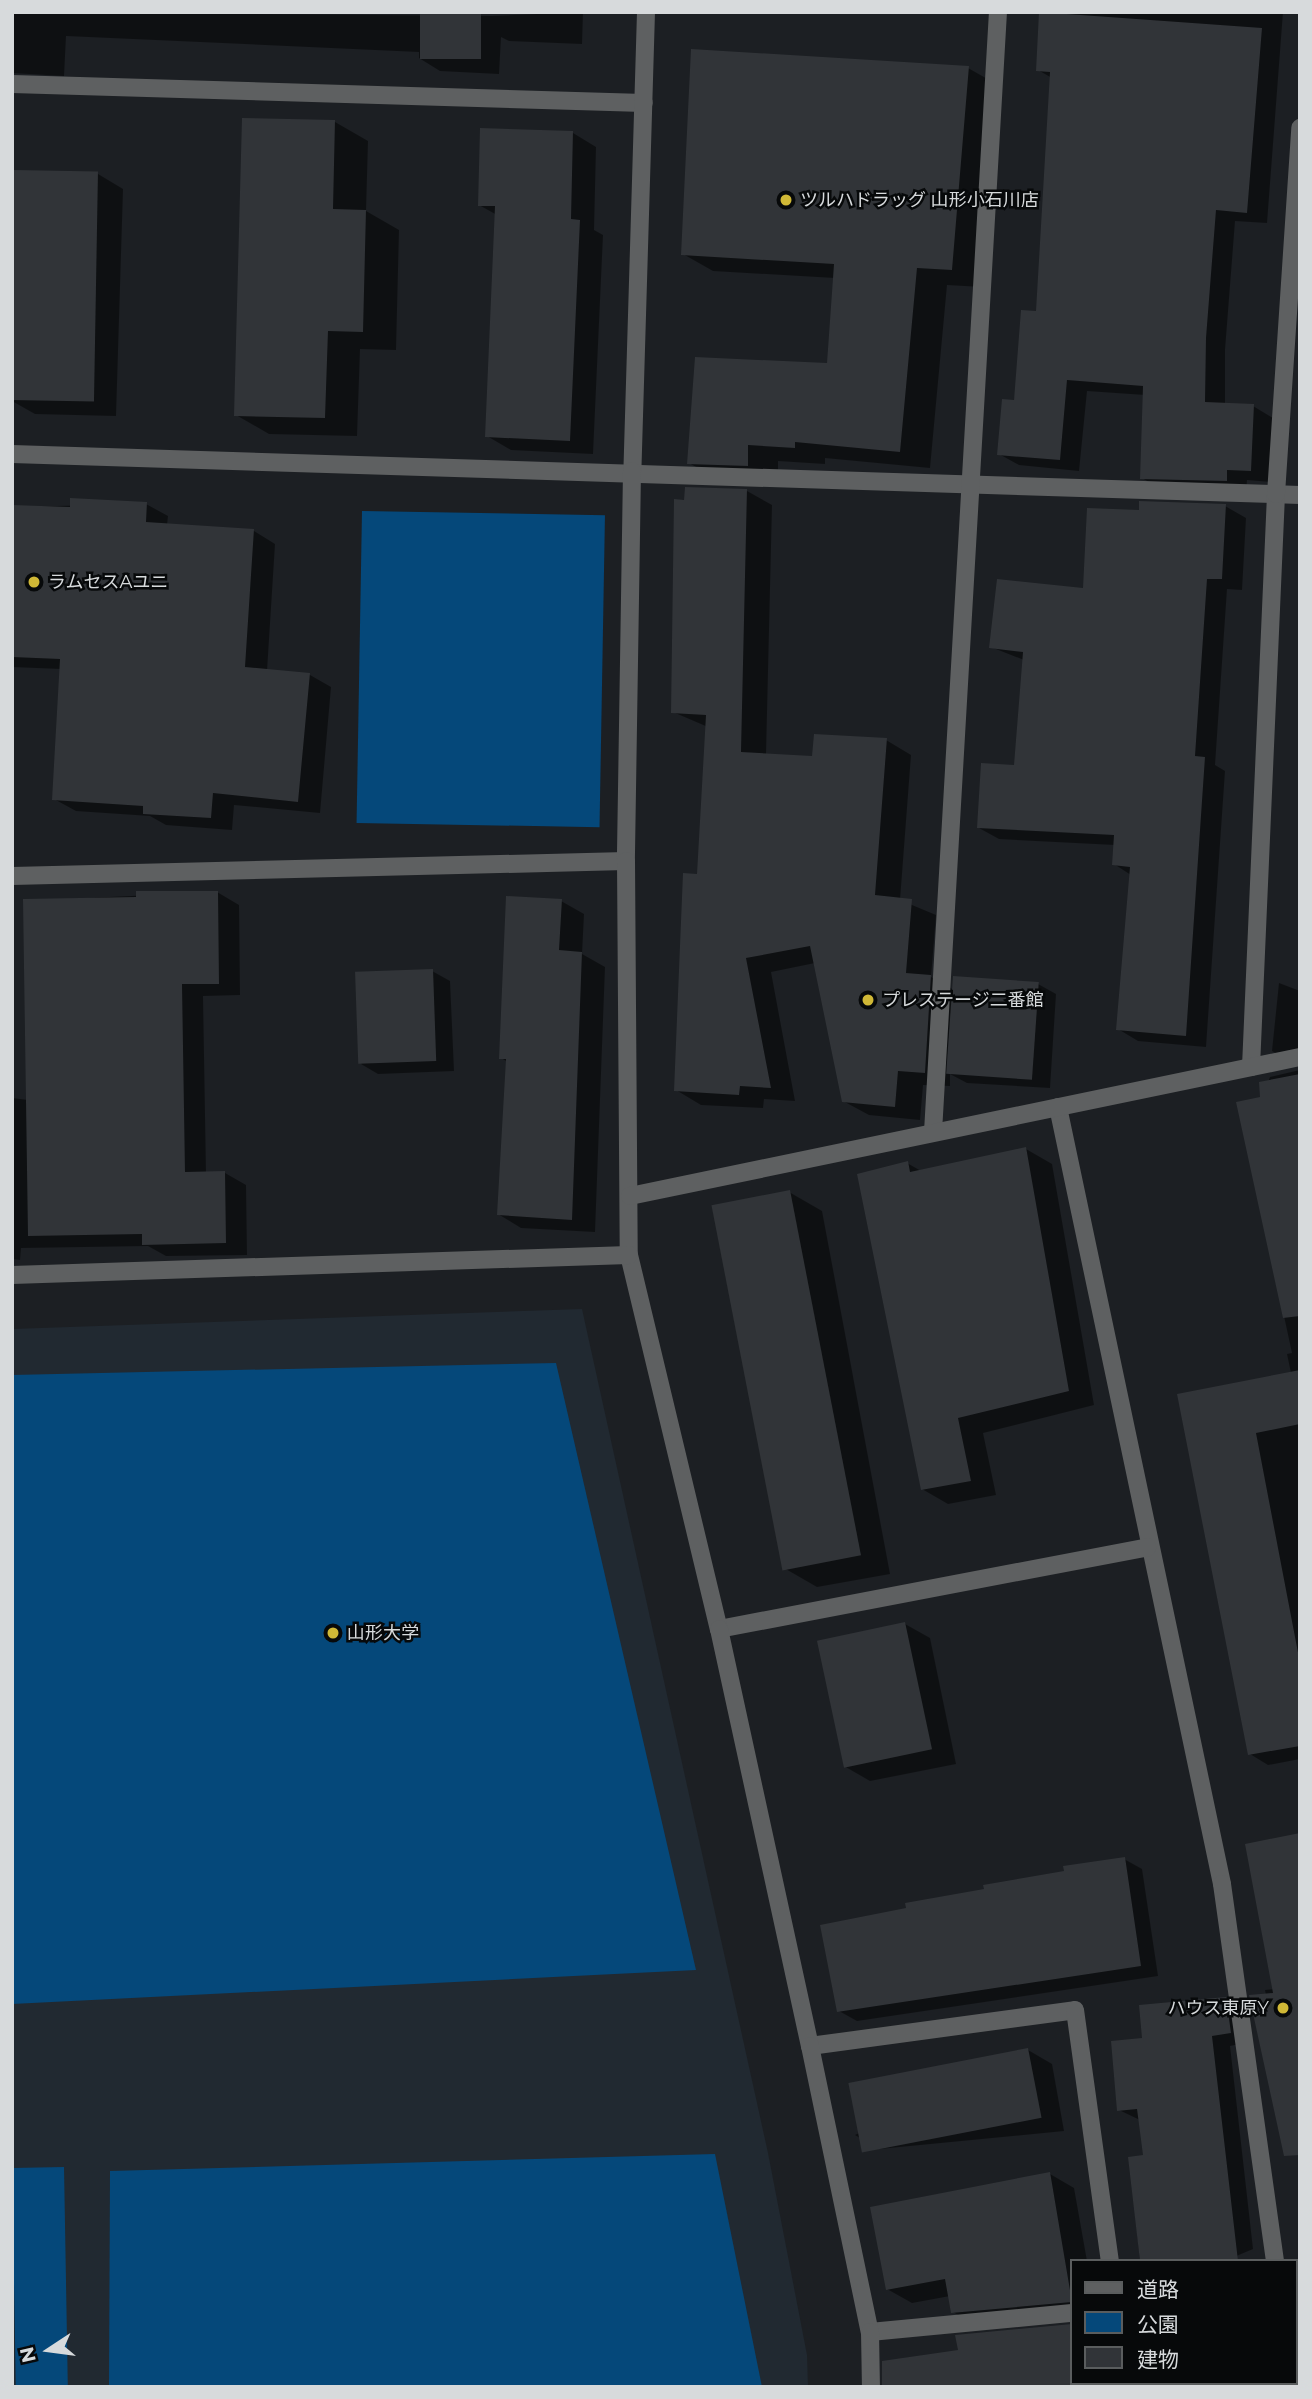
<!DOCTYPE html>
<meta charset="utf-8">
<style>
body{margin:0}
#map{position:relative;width:1312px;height:2399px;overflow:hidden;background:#1c1f23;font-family:Montserrat,"Noto Sans JP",sans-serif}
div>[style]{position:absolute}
.built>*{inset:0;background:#212931}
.green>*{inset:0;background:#05487a;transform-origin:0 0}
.shadow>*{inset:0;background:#0007;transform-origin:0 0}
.building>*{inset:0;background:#313438;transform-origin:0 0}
.lane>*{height:18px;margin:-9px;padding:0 9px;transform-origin:9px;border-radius:9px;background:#5e6061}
.street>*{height:18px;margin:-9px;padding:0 9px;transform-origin:9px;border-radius:9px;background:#5e6061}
.dots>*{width:19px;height:19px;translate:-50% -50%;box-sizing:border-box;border:4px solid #07090a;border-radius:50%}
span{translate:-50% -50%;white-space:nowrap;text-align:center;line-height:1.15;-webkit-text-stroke:5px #07090a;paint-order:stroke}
.poi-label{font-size:18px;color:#d7dadc}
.left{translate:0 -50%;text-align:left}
.right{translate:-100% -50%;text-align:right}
.frame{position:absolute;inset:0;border:14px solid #d7dadc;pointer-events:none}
.legend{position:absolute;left:1070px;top:2259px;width:228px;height:126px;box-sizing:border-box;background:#07090a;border:2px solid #5a5d5e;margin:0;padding:9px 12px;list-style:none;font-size:21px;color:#d7dadc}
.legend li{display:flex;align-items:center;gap:14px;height:35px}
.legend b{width:35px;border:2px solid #5a5d5e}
.north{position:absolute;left:14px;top:2315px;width:70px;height:70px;-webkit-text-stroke:5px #07090a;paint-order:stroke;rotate:257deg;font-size:19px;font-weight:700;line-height:28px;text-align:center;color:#d7dadc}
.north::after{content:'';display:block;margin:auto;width:24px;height:32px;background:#d7dadc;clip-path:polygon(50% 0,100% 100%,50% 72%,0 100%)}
</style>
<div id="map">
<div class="built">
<div style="clip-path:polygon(582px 1309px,768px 2153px,807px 2355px,808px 2387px,12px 2387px,12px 1329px)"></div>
</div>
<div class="green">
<div style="left:362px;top:511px;width:243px;height:312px;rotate:1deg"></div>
<div style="clip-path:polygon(556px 1363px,696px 1970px,12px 2004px,12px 1375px)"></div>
<div style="clip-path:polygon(715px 2154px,762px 2387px,109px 2387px,110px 2171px)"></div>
<div style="left:64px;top:2167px;width:220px;height:52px;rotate:89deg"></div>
</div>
<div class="shadow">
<div style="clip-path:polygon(12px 12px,492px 16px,583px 12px,582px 44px,509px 41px,501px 37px,499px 74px,440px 71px,419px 58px,419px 52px,66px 36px,64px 76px,12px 73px)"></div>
<div style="clip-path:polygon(1041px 12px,1283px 12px,1267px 223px,1235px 221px,1225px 350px,1225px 405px,1253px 406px,1273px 418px,1271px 482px,1247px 480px,1246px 492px,1161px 489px,1142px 478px,1145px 395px,1087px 391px,1079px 471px,1019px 465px,999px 454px,1038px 313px,1052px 78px,1038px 70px)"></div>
<div style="clip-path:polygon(968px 68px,998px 85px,982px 287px,947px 285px,930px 468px,825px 458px,825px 464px,778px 461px,778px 482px,719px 480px,689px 463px,828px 364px,835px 278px,713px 271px,683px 254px)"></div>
<div style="clip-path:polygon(244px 119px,335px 122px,368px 141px,366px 211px,399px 230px,396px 350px,360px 349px,357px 436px,269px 434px,236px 415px)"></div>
<div style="clip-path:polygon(573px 133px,596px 147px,594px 230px,603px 235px,593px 454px,511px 450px,487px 436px,497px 215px,479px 205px)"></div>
<div style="clip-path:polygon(16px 171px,98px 174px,123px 189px,116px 416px,35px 414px,12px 401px)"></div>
<div style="clip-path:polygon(747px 491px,772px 505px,766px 755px,814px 758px,886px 740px,911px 755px,900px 900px,936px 915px,931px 977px,954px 990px,1038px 984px,1056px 994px,1050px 1088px,967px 1083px,950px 1074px,950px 1086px,923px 1085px,920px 1120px,869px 1115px,843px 1101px,815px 963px,771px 972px,795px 1101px,764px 1099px,763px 1108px,701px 1105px,676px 1090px,699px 876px,708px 727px,673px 712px,686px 502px)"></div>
<div style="clip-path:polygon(146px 504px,168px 516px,167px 525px,254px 531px,275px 544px,267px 671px,310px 675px,331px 687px,320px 813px,234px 805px,232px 830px,166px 825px,150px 816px,76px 811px,54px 799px,61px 669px,12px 667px,12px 507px)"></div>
<div style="clip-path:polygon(1225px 506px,1246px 518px,1242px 590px,1227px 589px,1215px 765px,1225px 771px,1206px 1047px,1138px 1041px,1118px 1029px,1131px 875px,1114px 864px,1115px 845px,999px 839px,979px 828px,1015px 767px,1024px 660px,991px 647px,1085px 590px,1140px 512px)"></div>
<div style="clip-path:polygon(217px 892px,239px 905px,240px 995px,203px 996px,206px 1173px,225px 1173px,246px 1185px,247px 1255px,166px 1256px,148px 1246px,21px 1248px,20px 1260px,12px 1259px,12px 1098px,28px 1100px,24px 901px)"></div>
<div style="clip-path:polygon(561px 901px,584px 914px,582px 954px,605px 967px,595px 1232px,521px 1228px,498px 1214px,508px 1062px,501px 1058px)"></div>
<div style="clip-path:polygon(432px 971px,450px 981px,454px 1071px,378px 1074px,361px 1064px)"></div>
<div style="clip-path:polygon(1279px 983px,1300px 991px,1300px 1059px,1290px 1061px,1272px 1051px)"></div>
<div style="clip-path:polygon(1300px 1070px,1300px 1759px,1268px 1765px,1250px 1754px,1179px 1395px,1291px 1373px,1287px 1354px,1292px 1353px,1238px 1103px,1262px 1098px,1270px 1077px)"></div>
<div style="clip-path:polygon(1026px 1149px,1052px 1164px,1094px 1405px,983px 1433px,996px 1495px,948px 1504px,922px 1489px,907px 1163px,921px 1171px)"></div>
<div style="clip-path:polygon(789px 1192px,822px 1211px,890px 1574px,817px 1587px,784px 1568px)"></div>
<div style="clip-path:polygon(905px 1624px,930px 1638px,956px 1764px,870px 1781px,844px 1766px)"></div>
<div style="clip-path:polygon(1124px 1859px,1142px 1869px,1158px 1976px,857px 2021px,839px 2011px,986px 1891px)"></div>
<div style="clip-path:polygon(1274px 1989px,1300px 2121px,1266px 1995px,1265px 1990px)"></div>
<div style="clip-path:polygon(1226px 1999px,1245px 2010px,1249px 2042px,1230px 2046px,1253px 2249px,1234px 2257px,1235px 2261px,1140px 2261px,1130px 2159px,1145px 2156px,1140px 2120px,1119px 2110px,1144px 2039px)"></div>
<div style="clip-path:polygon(1028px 2050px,1052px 2064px,1064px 2131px,879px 2149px,855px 2135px)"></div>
<div style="clip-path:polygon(1050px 2174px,1074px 2188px,1087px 2261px,1072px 2261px,1072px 2318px,977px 2326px,953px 2312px,950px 2296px,912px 2303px,887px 2289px)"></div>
<div style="clip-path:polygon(1072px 2325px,1072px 2383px,1105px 2387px,903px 2387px,960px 2351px,957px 2337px)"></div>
<div style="left:1151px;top:2383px;width:143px;height:4px"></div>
</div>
<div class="building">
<div style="left:420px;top:12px;width:61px;height:47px"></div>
<div style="clip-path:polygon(1039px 12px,1262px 28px,1247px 213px,1216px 210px,1206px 338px,1205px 402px,1254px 404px,1251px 471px,1227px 470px,1227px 481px,1140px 479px,1143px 386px,1067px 380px,1060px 460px,997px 455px,1002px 399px,1014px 400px,1021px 310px,1036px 311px,1050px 72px,1036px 71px)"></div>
<div style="clip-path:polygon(691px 49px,969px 66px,952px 270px,917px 268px,900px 452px,795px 442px,795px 448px,748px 445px,748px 466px,687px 464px,695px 357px,827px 363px,834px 264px,681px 255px)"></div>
<div style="clip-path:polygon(242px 118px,335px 120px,333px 209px,366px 210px,363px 332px,328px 331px,325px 418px,234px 416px)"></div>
<div style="clip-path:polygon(480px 128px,573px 131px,571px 219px,580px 220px,570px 441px,485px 437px,495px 206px,478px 206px)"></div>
<div style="left:14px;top:170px;width:84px;height:230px;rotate:1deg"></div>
<div style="clip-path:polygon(685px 487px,747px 489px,741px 752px,812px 756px,814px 734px,887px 738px,875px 895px,912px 899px,906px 973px,931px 975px,925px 1073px,898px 1071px,895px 1107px,842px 1102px,810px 946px,746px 958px,771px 1088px,740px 1086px,739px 1095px,674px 1091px,683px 873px,697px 874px,706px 715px,671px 713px,674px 499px,684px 500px)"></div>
<div style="clip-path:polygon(70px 498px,147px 502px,146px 522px,254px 529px,245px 667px,310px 673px,298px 802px,213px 793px,211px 818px,143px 814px,143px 806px,52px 800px,60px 659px,12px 657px,12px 505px,70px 507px)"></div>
<div style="clip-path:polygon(1139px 501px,1226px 504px,1222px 579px,1207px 579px,1195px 756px,1205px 757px,1186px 1036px,1116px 1030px,1130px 867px,1112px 865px,1114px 835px,977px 828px,981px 763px,1014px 765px,1023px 652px,989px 648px,997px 579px,1083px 588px,1087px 508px,1139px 510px)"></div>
<div style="clip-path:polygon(136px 891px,218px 891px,219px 984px,182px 984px,185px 1172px,225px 1171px,226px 1243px,142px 1245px,142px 1234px,28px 1236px,23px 899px,136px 897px)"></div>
<div style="clip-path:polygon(506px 896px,562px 899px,559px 950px,582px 952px,572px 1220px,497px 1215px,506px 1059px,499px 1059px)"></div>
<div style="left:433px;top:969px;width:92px;height:78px;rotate:88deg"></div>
<div style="left:953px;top:976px;width:86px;height:98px;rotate:4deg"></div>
<div style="clip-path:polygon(1300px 1074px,1300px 1316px,1283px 1318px,1236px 1102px,1260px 1097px,1259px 1082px)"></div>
<div style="clip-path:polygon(1026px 1147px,1069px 1391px,958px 1418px,971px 1481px,921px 1490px,857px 1174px,908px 1161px,910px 1172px)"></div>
<div style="left:790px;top:1190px;width:372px;height:80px;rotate:79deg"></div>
<div style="clip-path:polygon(1300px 1370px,1300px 1424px,1256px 1433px,1300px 1663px,1300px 1746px,1248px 1755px,1177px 1394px)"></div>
<div style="left:905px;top:1622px;width:130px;height:90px;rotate:78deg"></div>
<div style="clip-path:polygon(1300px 1833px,1300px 2155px,1284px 2156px,1249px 1995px,1273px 1993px,1245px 1844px)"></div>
<div style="clip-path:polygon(1125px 1857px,1141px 1966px,837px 2012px,820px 1925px,906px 1908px,905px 1903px,984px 1889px,983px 1885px,1064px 1871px,1063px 1866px)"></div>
<div style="clip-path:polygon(1226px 1997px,1231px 2033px,1212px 2036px,1238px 2261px,1140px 2261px,1128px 2157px,1143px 2155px,1137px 2109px,1117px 2111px,1111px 2041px,1142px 2038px,1139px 2005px)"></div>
<div style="left:1028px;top:2048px;width:71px;height:183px;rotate:79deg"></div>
<div style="clip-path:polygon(1050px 2172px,1072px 2302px,951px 2313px,945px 2279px,886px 2290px,870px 2207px)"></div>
<div style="clip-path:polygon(1072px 2324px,1072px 2387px,882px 2387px,882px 2361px,958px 2350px,955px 2335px)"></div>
</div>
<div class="lane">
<div style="left:12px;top:84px;width:632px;rotate:1.72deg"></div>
<div style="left:12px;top:454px;width:1289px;rotate:1.82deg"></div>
<div style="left:12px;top:876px;width:614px;rotate:-1.4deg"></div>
<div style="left:1251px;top:1067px;width:574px;rotate:-87.5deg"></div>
<div style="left:1276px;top:494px;width:367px;rotate:-86.2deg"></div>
<div style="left:1058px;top:1107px;width:794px;rotate:78.08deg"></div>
<div style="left:1222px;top:1884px;width:381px;rotate:82deg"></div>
<div style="left:933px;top:1132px;width:1122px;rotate:-86.68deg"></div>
<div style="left:719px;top:1629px;width:436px;rotate:-10.8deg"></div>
<div style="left:810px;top:2046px;width:267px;rotate:-7.7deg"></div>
<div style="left:1075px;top:2010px;width:253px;rotate:82.1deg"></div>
<div style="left:870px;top:2332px;width:203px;rotate:-5.4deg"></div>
<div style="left:1126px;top:2383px;width:4px;rotate:76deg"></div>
<div style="left:1292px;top:2383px;width:4px;rotate:76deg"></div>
</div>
<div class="street">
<div style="left:646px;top:12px;width:459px;rotate:91.7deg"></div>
<div style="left:632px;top:471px;width:390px;rotate:90.9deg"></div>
<div style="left:626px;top:861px;width:394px;rotate:89.6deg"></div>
<div style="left:629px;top:1255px;width:385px;rotate:76.5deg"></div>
<div style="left:719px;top:1629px;width:427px;rotate:77.7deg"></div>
<div style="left:810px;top:2046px;width:292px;rotate:78.2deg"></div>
<div style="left:870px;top:2332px;width:55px;rotate:89deg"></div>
<div style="left:630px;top:1196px;width:684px;rotate:-11.72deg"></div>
<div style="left:12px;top:1275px;width:617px;rotate:-1.86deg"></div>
</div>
<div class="dots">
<div style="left:786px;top:200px;background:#d0b836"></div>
<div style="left:34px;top:582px;background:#d0b836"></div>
<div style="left:868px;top:1000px;background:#d0b836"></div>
<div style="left:333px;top:1633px;background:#d0b836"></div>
<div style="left:1283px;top:2008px;background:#d0b836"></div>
</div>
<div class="poi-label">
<span class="left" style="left:800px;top:200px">ツルハドラッグ 山形小石川店</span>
<span class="left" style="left:48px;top:582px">ラムセスAユニ</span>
<span class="left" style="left:882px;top:1000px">プレステージ二番館</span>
<span class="left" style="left:347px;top:1633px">山形大学</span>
<span class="right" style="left:1269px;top:2008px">ハウス東原Y</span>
</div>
<div class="frame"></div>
<ul class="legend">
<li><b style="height:9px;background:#5e6061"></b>道路</li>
<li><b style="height:19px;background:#05487a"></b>公園</li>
<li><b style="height:19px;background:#313438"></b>建物</li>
</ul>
<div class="north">N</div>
</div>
